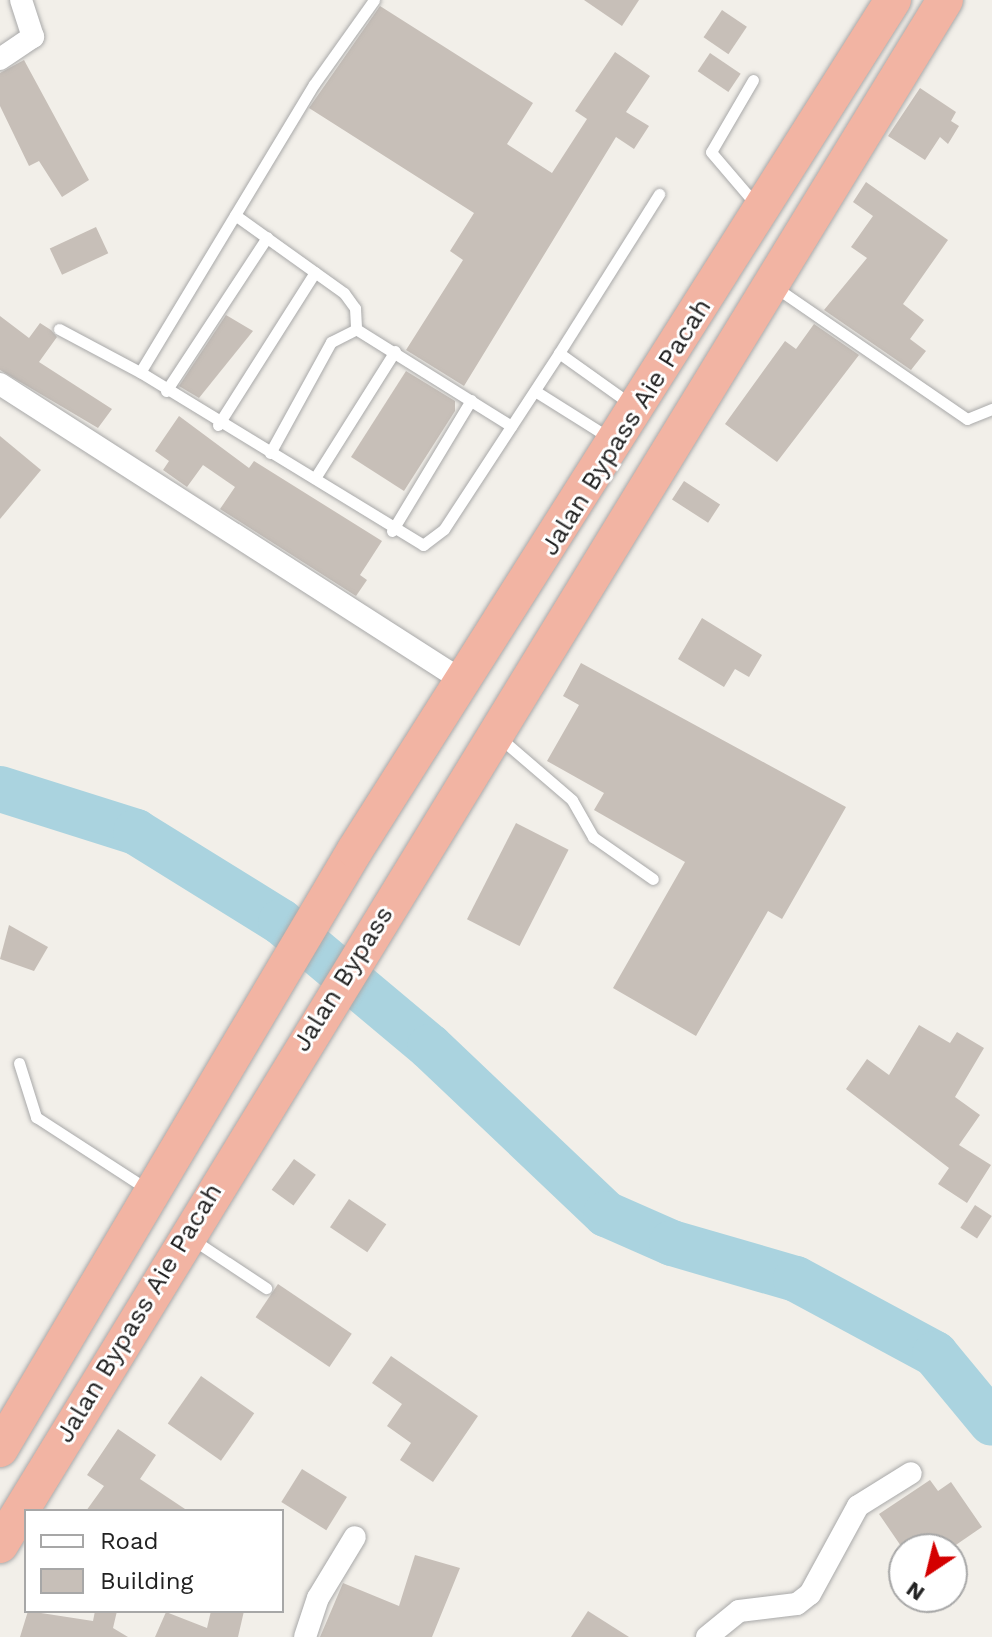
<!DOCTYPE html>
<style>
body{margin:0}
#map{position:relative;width:992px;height:1637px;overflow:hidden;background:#f2efe9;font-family:"Work Sans",sans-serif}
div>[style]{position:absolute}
.river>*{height:46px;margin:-23px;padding:0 23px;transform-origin:23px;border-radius:23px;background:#aad3df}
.building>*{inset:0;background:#c7bfb8;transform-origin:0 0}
.roads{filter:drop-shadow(0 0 2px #a9a9a9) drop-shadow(0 0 2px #a9a9a9)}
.service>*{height:11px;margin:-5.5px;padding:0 5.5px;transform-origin:5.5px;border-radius:5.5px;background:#fff}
.minor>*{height:22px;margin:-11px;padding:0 11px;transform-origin:11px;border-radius:11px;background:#fff}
.trunk>*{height:36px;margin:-18px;padding:0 18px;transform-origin:18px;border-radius:18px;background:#f2b4a3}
span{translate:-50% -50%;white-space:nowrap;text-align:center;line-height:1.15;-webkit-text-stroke:6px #fff;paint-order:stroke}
.street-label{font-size:26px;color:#222}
.legend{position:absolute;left:24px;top:1509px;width:260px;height:104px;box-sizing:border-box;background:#fff;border:2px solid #a7a7a7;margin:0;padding:10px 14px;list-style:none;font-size:24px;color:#222}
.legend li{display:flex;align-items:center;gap:16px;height:40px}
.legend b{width:40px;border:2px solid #a7a7a7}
.north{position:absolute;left:888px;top:1533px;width:80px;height:80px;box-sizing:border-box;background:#fff;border:2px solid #a7a7a7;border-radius:50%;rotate:215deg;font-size:22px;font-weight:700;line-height:32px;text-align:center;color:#222}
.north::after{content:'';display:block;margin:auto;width:28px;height:36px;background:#d40000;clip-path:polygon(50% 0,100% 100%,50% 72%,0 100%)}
</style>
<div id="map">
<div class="river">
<div style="left:0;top:789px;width:143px;rotate:17.5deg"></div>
<div style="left:136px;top:832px;width:171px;rotate:31.8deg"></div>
<div style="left:281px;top:922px;width:194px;rotate:40deg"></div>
<div style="left:430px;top:1047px;width:243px;rotate:43.5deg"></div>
<div style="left:606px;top:1214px;width:72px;rotate:23.7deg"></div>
<div style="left:672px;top:1243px;width:129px;rotate:16.2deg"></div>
<div style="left:796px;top:1279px;width:158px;rotate:28.3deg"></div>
<div style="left:935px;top:1354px;width:89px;rotate:50.4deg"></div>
</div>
<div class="building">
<div style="clip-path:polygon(584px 0,639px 0,622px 26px)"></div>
<div style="clip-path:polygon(380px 6px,533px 103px,507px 144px,552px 173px,587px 119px,575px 111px,615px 52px,650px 76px,626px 112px,649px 126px,634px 149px,616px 137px,464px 386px,406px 350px,463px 260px,450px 251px,474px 213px,309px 108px)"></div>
<div style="left:722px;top:10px;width:30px;height:33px;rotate:34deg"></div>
<div style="left:710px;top:53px;width:37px;height:22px;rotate:34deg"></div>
<div style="clip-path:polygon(24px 60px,89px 180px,62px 197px,39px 161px,29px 166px,0 106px,0 73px)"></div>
<div style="clip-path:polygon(920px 88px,956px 112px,951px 121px,959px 126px,948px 144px,940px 137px,925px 160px,888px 136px)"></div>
<div style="clip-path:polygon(866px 182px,948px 240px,903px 304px,924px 320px,910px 339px,926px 351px,911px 370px,824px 310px,867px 258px,851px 247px,873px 216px,853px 202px)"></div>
<div style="left:96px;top:227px;width:29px;height:51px;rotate:65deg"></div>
<div style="clip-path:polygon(226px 315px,253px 331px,199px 398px,179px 386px)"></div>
<div style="clip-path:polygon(0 316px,29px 338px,40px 323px,51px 330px,57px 337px,39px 362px,112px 409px,98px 428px,0 370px)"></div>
<div style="clip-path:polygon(814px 324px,859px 355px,777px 462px,725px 424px,785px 341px,796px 349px)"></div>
<div style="clip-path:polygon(406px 371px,455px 401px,455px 411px,404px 491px,351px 457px)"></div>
<div style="clip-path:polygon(179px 416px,249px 468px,254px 461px,382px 541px,360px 575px,367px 580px,356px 596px,220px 509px,235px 487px,203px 465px,187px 487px,163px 470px,169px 461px,155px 451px)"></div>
<div style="clip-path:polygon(0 436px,41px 470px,0 519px)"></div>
<div style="left:684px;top:481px;width:43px;height:22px;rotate:33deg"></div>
<div style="clip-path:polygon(702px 618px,762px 655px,749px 677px,735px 669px,724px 687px,678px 659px)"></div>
<div style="clip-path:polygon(581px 663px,846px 807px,782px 919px,768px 911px,696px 1036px,613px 988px,685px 862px,594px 810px,604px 793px,547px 761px,579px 705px,563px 696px)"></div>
<div style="left:516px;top:823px;width:59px;height:108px;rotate:27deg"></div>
<div style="clip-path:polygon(9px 925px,48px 947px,34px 971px,0 959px)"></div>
<div style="clip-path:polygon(919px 1025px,950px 1043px,957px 1032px,984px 1048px,955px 1097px,980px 1115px,959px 1145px,991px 1165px,967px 1203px,938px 1184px,949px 1168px,846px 1089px,867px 1059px,889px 1075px)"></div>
<div style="left:294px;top:1159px;width:27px;height:38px;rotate:36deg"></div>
<div style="left:349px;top:1199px;width:45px;height:34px;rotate:34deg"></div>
<div style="left:975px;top:1205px;width:20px;height:27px;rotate:33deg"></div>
<div style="left:278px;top:1284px;width:89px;height:40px;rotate:34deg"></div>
<div style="clip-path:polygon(391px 1356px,478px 1416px,433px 1482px,400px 1460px,411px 1443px,387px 1426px,402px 1404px,372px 1383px)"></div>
<div style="left:201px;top:1376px;width:65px;height:58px;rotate:35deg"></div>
<div style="clip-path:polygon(118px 1429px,156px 1455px,140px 1479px,188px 1511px,86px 1511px,104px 1486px,87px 1475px)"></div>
<div style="left:302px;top:1469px;width:53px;height:39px;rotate:32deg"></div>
<div style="clip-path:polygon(930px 1480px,938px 1491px,951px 1482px,982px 1527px,950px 1549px,903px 1549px,879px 1514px)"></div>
<div style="clip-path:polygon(415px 1555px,460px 1568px,432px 1637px,320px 1637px,343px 1583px,399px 1606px)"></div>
<div style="clip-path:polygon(28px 1611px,93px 1621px,95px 1611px,117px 1611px,113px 1628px,128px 1637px,20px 1637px)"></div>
<div style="clip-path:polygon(211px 1611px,244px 1611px,238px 1637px,155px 1637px,166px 1612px,207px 1628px)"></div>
<div style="clip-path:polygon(588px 1611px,629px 1637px,571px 1637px)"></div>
</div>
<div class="roads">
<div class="service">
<div style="left:374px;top:0;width:103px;rotate:125.5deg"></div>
<div style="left:314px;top:84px;width:336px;rotate:121.1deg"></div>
<div style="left:140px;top:372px;width:332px;rotate:31.4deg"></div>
<div style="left:423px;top:545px;width:26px;rotate:-37deg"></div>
<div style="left:444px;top:529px;width:210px;rotate:-56.8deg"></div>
<div style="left:559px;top:353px;width:90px;rotate:35.5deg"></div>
<div style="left:753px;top:80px;width:83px;rotate:120.3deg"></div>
<div style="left:711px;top:152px;width:72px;rotate:49.5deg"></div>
<div style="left:235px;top:215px;width:134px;rotate:35.6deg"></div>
<div style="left:344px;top:293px;width:19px;rotate:54deg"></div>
<div style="left:355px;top:308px;width:21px;rotate:87deg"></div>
<div style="left:775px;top:287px;width:233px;rotate:34.5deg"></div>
<div style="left:967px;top:419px;width:27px;rotate:-22deg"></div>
<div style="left:59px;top:329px;width:92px;rotate:28deg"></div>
<div style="left:559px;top:353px;width:188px;rotate:-57.8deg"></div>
<div style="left:166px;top:391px;width:184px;rotate:-56.7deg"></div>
<div style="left:535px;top:391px;width:89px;rotate:32.1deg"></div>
<div style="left:218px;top:425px;width:181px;rotate:-57.6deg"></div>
<div style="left:270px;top:453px;width:127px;rotate:-61.2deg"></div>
<div style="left:331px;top:342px;width:28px;rotate:-27deg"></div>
<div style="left:356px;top:329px;width:183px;rotate:32deg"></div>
<div style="left:315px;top:478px;width:150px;rotate:-57.8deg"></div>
<div style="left:392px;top:531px;width:153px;rotate:-58.9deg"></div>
<div style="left:500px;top:738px;width:95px;rotate:40.7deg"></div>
<div style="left:572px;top:800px;width:43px;rotate:60.4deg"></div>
<div style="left:593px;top:837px;width:73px;rotate:35deg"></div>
<div style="left:19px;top:1063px;width:57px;rotate:72.5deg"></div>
<div style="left:36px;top:1117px;width:132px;rotate:33deg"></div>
<div style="left:192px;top:1239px;width:89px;rotate:33.5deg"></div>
</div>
<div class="minor">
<div style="left:0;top:59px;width:40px;rotate:-34deg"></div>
<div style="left:33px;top:37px;width:39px;rotate:-108deg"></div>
<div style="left:0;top:384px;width:550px;rotate:32.68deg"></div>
<div style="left:305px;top:1637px;width:41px;rotate:-71.6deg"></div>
<div style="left:318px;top:1598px;width:71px;rotate:-58.8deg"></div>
<div style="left:707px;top:1637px;width:41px;rotate:-39.1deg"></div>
<div style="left:739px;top:1611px;width:58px;rotate:-6.9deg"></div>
<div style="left:797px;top:1604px;width:16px;rotate:-38deg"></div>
<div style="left:810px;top:1594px;width:100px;rotate:-61.4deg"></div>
<div style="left:858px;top:1506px;width:62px;rotate:-31.9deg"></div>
</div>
<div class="trunk">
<div style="left:0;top:1449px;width:696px;rotate:-59.35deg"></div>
<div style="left:355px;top:850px;width:1006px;rotate:-57.67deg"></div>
<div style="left:0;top:1545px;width:1811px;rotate:-58.55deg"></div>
</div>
</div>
<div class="street-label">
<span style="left:626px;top:427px;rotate:-58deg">Jalan Bypass Aie Pacah</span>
<span style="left:343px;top:979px;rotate:-58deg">Jalan Bypass</span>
<span style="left:139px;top:1313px;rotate:-59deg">Jalan Bypass Aie Pacah</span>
</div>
<ul class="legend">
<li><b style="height:10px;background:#fff"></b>Road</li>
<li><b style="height:22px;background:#c7bfb8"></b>Building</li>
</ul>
<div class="north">N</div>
</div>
